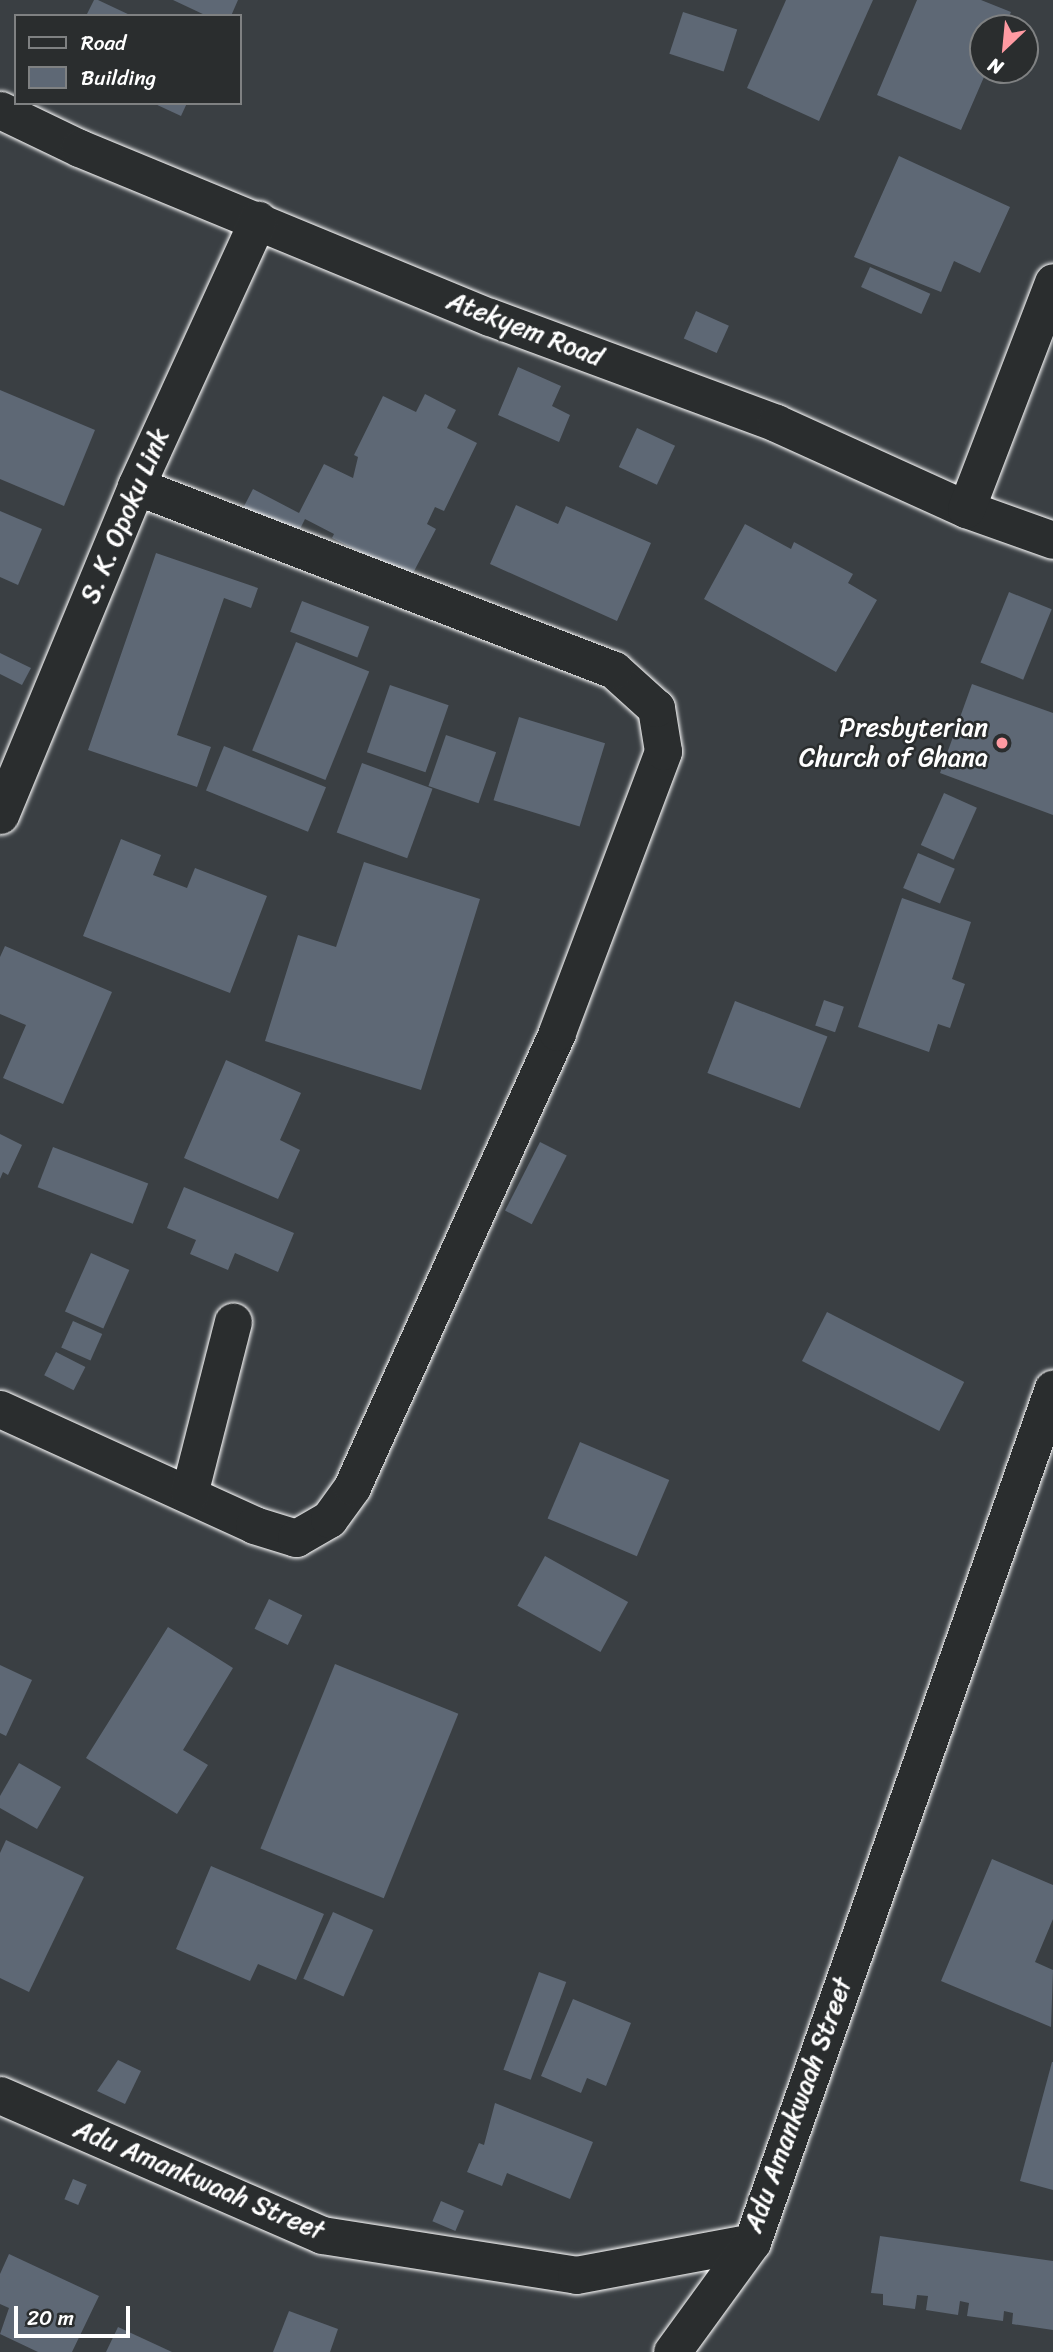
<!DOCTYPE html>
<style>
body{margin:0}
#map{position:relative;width:1053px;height:2352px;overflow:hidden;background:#3a3f43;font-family:Sriracha,sans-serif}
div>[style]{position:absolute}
.building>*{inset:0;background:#5e6875;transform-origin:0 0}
.roads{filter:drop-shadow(0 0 2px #fff) drop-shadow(0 0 2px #fff)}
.minor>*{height:37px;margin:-18.5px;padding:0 18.5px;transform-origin:18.5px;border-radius:18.5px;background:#2a2d2e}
.dots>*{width:19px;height:19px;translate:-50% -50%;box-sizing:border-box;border:4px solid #2a2d2e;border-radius:50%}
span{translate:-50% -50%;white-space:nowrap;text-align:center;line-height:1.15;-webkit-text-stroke:5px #2a2d2e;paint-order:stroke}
.street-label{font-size:26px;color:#fff}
.poi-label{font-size:26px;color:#fff}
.right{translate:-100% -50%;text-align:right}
.legend{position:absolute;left:14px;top:14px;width:228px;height:91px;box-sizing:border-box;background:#2a2d2e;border:2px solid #7f8182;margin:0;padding:9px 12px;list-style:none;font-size:21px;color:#fff}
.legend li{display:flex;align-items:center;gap:14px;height:35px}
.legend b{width:35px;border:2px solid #7f8182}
.north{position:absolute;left:969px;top:14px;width:70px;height:70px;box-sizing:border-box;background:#2a2d2e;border:2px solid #7f8182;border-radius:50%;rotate:206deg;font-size:19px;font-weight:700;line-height:28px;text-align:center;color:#fff}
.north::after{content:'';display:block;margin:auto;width:24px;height:32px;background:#ff9aa2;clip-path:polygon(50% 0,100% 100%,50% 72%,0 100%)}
.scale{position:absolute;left:14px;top:2306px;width:116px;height:32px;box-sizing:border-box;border:4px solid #fff;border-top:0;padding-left:9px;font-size:21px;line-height:24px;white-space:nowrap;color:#fff;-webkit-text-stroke:5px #2a2d2e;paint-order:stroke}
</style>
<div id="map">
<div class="building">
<div style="clip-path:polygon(94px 0,98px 0,132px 16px,86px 16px)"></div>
<div style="clip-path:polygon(173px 0,238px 0,231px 16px,207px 16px)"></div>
<div style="clip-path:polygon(786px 0,873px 0,819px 121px,747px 88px)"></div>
<div style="clip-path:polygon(917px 0,981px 0,1011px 12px,1004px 28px,983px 28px,987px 70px,961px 130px,877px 95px)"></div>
<div style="left:683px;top:12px;width:57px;height:44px;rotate:18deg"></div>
<div style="clip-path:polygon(153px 103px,187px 103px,181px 116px)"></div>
<div style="clip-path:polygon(899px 156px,1010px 207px,980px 273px,954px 261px,941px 292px,854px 257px)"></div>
<div style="left:870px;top:267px;width:66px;height:22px;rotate:24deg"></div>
<div style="left:696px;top:311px;width:36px;height:30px;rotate:24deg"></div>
<div style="clip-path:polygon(518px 367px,561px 386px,552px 406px,570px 415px,559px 442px,498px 415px)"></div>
<div style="clip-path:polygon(0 390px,95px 430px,64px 506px,0 479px)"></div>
<div style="clip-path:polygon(425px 394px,456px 410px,447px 428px,477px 443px,444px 511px,435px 507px,427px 524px,436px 529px,411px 577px,332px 538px,334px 534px,305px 519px,296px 537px,242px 510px,253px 489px,299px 513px,324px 464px,353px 478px,358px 457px,354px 455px,383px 396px,416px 412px)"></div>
<div style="left:637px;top:428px;width:42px;height:43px;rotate:25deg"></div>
<div style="clip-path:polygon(516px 505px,558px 524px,566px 506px,651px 543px,617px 621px,490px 564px)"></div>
<div style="clip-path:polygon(0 511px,42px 529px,18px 585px,0 577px)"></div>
<div style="clip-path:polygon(745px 524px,791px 549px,794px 542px,853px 574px,848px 583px,877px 600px,836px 672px,704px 599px)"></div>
<div style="clip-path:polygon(156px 553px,258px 588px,251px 608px,224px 598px,177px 735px,211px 747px,197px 787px,88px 750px)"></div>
<div style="left:1009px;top:592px;width:46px;height:76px;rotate:22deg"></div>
<div style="left:302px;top:601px;width:72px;height:33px;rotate:21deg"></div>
<div style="left:296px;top:642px;width:79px;height:117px;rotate:22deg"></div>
<div style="clip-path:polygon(0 653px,31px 668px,22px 685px,0 674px)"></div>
<div style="clip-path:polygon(972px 684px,1053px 713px,1053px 815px,940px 773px)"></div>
<div style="left:390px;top:685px;width:62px;height:71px;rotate:19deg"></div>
<div style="left:519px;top:717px;width:90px;height:87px;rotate:17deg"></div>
<div style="left:446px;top:735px;width:53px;height:54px;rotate:19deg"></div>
<div style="left:224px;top:746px;width:110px;height:48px;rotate:22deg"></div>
<div style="left:362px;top:763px;width:75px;height:74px;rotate:20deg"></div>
<div style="left:944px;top:793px;width:36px;height:57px;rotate:24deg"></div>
<div style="clip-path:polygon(121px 839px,161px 855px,153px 875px,187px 888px,195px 868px,267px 896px,230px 993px,83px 936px)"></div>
<div style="left:918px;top:853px;width:40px;height:38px;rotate:23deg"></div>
<div style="clip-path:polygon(364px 862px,480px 899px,421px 1090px,265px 1041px,298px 935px,336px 947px)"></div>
<div style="clip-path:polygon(902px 898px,971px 922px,952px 979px,965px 984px,950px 1028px,938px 1024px,929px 1052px,858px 1027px)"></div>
<div style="clip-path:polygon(5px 946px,112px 992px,63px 1104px,3px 1078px,26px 1025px,0 1014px,0 957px)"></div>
<div style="left:824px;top:1000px;width:21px;height:27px;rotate:19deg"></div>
<div style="left:735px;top:1001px;width:99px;height:77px;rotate:21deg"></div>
<div style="clip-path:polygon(226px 1060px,301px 1093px,280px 1140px,300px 1150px,278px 1199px,184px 1158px)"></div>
<div style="clip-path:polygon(0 1134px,22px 1145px,8px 1175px,3px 1172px,0 1179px)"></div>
<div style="left:540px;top:1142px;width:30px;height:77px;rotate:27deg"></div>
<div style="left:53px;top:1147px;width:102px;height:43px;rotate:21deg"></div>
<div style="clip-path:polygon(184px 1187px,294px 1233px,278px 1272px,235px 1253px,228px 1270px,190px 1254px,196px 1240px,167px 1228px)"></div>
<div style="left:91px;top:1253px;width:42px;height:64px;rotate:24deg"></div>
<div style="left:827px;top:1312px;width:154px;height:55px;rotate:27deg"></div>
<div style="left:73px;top:1321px;width:32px;height:29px;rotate:24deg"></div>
<div style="left:56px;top:1352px;width:33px;height:26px;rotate:27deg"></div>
<div style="left:580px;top:1442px;width:97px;height:83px;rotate:23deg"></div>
<div style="left:545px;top:1556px;width:95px;height:57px;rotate:29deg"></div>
<div style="left:269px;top:1599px;width:37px;height:33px;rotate:26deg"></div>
<div style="clip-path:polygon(168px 1627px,233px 1668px,183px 1750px,208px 1765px,177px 1814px,86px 1758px)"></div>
<div style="left:335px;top:1664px;width:133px;height:199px;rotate:22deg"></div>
<div style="clip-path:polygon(0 1665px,32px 1680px,6px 1736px,0 1733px)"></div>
<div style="clip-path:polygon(19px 1763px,61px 1787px,37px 1829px,0 1808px,0 1796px)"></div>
<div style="clip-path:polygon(6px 1840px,84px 1877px,29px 1992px,0 1978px,0 1853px)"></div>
<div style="clip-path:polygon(992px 1859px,1053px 1885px,1053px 1919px,1035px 1962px,1053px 1970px,1051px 2027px,941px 1981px)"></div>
<div style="clip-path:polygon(211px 1866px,324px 1914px,296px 1980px,258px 1964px,250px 1981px,176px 1949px)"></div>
<div style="left:333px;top:1912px;width:44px;height:73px;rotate:24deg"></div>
<div style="left:539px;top:1972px;width:29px;height:104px;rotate:20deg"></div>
<div style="clip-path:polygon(573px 1999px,631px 2023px,606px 2086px,587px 2078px,581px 2093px,541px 2076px)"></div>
<div style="clip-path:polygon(118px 2060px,141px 2071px,125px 2104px,97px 2091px)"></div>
<div style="clip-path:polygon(1052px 2062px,1053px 2062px,1053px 2190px,1020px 2181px)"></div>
<div style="clip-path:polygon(495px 2103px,593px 2142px,570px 2199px,507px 2173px,502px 2186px,467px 2172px,479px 2143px,484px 2145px)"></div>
<div style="left:73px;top:2179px;width:15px;height:22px;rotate:23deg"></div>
<div style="left:441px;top:2201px;width:25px;height:22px;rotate:23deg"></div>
<div style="clip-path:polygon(880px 2236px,1053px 2261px,1053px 2330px,1012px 2324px,1013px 2313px,1004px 2311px,1003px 2321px,967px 2316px,969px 2303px,960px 2301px,958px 2315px,926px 2310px,928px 2296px,917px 2295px,915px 2309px,883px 2305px,883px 2294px,871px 2293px)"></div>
<div style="clip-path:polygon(9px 2254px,99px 2296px,72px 2352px,38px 2352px,0 2334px,9px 2308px,0 2304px,0 2274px)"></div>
<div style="clip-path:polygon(289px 2311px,338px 2329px,330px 2352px,273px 2352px)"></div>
<div style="clip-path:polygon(118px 2327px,172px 2352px,106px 2352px)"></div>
</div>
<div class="roads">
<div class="minor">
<div style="left:0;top:110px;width:88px;rotate:25.7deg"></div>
<div style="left:79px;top:148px;width:444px;rotate:22.4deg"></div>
<div style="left:490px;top:317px;width:305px;rotate:20.3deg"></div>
<div style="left:776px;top:423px;width:209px;rotate:24.4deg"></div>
<div style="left:966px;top:509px;width:92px;rotate:19.6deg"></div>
<div style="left:966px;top:509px;width:243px;rotate:-69deg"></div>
<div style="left:0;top:815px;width:356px;rotate:-67.5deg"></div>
<div style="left:136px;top:486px;width:293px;rotate:-65.4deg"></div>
<div style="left:0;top:1409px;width:279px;rotate:24.5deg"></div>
<div style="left:254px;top:1525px;width:44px;rotate:17.2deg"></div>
<div style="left:296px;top:1538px;width:38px;rotate:-30deg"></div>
<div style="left:329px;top:1519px;width:39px;rotate:-54deg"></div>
<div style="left:352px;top:1487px;width:499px;rotate:-65.7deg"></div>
<div style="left:557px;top:1032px;width:300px;rotate:-69.3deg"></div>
<div style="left:663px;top:751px;width:44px;rotate:-99.2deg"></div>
<div style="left:656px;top:708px;width:57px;rotate:-137.9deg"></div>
<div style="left:614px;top:670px;width:512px;rotate:-158.95deg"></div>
<div style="left:189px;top:1494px;width:178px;rotate:-75.7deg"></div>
<div style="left:0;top:2095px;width:351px;rotate:23.5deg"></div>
<div style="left:322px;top:2235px;width:257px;rotate:8.9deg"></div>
<div style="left:576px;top:2275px;width:179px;rotate:-10.6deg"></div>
<div style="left:752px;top:2242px;width:905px;rotate:-70.58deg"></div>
<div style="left:672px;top:2352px;width:136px;rotate:-54deg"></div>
</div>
</div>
<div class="dots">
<div style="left:1002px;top:743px;background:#ff9aa2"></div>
</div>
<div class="street-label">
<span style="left:525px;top:329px;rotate:21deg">Atekyem Road</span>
<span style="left:125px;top:516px;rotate:-67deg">S. K. Opoku Link</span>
<span style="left:798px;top:2105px;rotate:-70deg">Adu Amankwaah Street</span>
<span style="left:199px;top:2180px;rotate:23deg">Adu Amankwaah Street</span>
</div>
<div class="poi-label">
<span class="right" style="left:988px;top:743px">Presbyterian<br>Church of Ghana</span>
</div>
<ul class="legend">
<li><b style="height:9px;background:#2a2d2e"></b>Road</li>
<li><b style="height:19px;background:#5e6875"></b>Building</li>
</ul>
<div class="north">N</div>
<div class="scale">20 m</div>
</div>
